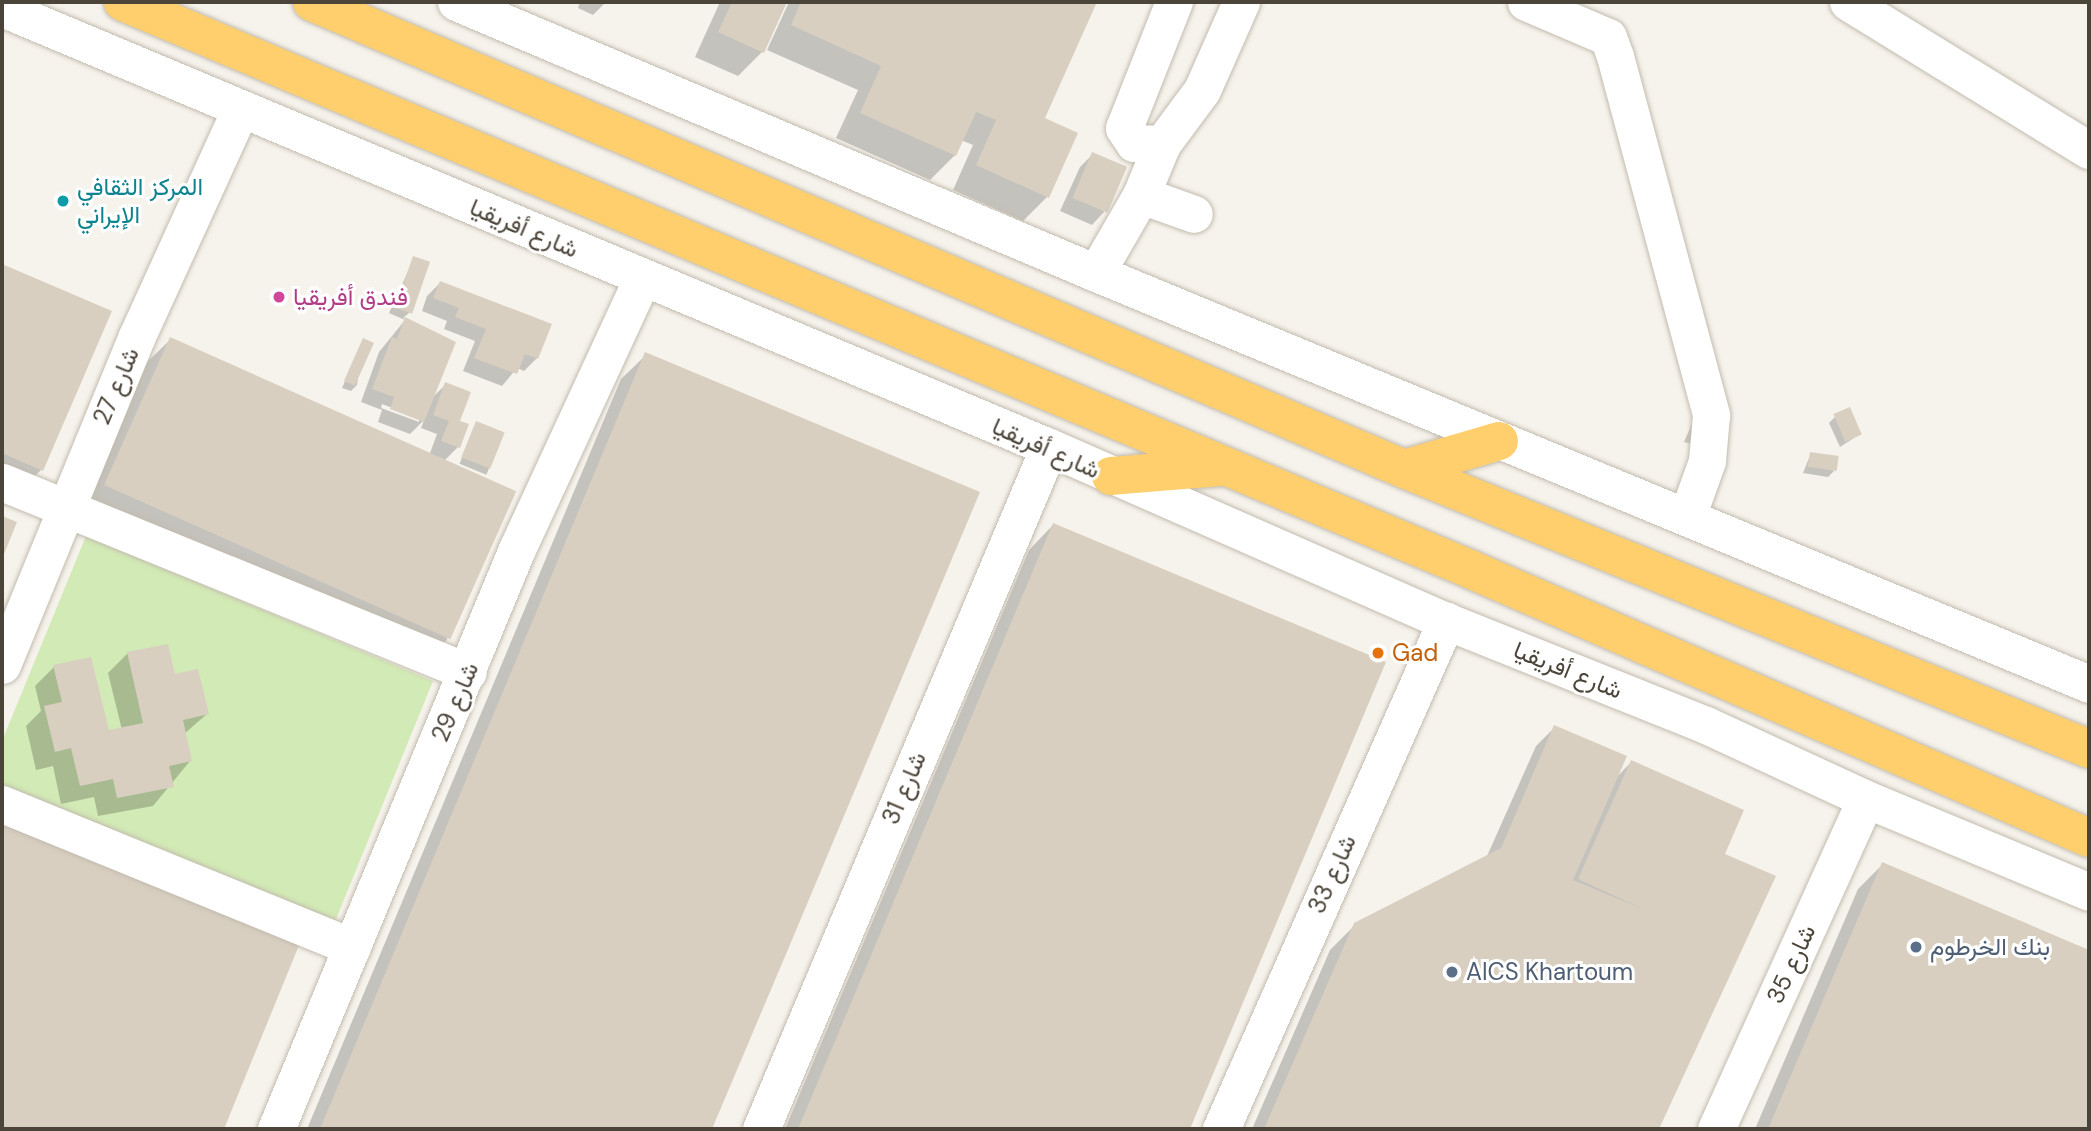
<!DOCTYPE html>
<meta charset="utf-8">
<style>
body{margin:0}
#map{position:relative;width:2091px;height:1131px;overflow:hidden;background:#f6f3ec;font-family:"DM Sans",Vazirmatn,sans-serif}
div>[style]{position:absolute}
.green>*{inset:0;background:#d2eab5}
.shadow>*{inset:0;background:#0003;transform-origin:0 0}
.building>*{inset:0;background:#d8cfc1;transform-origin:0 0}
.roads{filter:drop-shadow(0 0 2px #c2bbae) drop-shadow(0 0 2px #c2bbae)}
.minor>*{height:37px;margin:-18.5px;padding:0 18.5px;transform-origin:18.5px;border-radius:18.5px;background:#fff}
.highway>*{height:38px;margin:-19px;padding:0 19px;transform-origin:19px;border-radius:19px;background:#ffcf6e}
.dots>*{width:19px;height:19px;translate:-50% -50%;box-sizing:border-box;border:4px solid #fff;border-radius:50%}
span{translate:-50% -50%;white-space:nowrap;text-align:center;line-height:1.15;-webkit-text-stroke:6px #fff;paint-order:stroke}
.culture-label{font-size:24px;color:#0d838f}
.left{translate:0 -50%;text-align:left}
.street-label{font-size:24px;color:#4b4439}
.hotel-label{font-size:24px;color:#b23c85}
.food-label{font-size:24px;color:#c56008}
.service-label{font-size:24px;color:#4e5e75}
.frame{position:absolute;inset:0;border:4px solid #4b4439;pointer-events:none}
</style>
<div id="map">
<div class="green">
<div style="clip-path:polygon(86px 536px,433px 681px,330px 934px,2px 797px,2px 741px)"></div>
</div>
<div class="shadow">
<div style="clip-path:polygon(580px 2px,606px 2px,593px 15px,578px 8px)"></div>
<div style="clip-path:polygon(720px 2px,785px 2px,762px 52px,738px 76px,695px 57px)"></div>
<div style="clip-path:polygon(789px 2px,1095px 2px,1043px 119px,1047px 197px,1023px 221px,953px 190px,973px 145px,961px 140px,955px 155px,930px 180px,836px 138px,858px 90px,767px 50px)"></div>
<div style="clip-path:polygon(1093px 154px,1104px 212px,1092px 225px,1060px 211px,1080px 167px)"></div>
<div style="clip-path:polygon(evenodd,414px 258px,409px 313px,403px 318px,453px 343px,432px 398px,446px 384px,458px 422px,458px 447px,443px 462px,447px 640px,422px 664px,79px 510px,146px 363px,171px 339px,429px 456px,437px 434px,421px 428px,424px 420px,410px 434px,378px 422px,382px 410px,361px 402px,379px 352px,405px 320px,389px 313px,414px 258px,382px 404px,419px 418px,419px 422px,381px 408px,382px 404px)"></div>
<div style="clip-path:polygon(2px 265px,109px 312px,41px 470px,16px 495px,2px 488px)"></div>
<div style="clip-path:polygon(440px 283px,537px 358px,524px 371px,517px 368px,502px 386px,463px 371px,475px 341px,444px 329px,447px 321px,422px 311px,427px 296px)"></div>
<div style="clip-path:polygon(363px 340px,357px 385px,351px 391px,342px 388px)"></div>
<div style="clip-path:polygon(646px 355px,977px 493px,710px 1129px,307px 1129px,621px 379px)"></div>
<div style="clip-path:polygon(1835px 417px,1860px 434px,1840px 447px,1829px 423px)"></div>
<div style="left:476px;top:423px;width:29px;height:44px;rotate:22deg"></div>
<div style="clip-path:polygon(1692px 424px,1696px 445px,1684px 442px)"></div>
<div style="clip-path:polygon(1811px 453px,1834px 471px,1828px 477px,1803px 473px)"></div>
<div style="clip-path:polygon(1053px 525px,1384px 663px,1188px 1129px,785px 1129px,1029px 550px)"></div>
<div style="clip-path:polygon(167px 646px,174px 676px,207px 714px,184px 734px,190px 761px,153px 806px,98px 816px,94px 797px,61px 804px,53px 766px,36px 770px,26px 726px,41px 711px,35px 686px,54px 667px,107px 732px,122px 730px,108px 673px,127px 654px)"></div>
<div style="clip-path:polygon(1555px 727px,1616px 778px,1631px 762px,1723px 855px,1684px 1067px,1657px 1129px,1252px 1129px,1330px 950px,1355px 925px,1487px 856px,1536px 746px)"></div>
<div style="clip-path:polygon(2px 813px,302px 934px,222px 1129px,2px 1129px)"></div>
<div style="clip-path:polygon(1883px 864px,2089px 952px,2089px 1129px,1755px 1129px,1858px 889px)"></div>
</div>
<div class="building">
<div style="clip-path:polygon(732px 2px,787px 2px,764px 53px,718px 32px)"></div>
<div style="clip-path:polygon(801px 2px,1097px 2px,1045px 118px,1078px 133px,1049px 198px,976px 165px,996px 120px,976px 112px,956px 156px,860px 113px,881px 66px,791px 25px)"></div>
<div style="left:1092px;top:152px;width:38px;height:50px;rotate:23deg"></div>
<div style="left:413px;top:256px;width:18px;height:55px;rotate:19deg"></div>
<div style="clip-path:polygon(2px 264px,112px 311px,43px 471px,2px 453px)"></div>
<div style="clip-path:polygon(440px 281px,552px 324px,538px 359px,525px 354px,517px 374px,474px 358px,486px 329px,455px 317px,459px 308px,433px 298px)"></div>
<div style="clip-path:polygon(405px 317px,456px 342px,424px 422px,390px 409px,394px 397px,372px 389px,392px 337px,397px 339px)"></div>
<div style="left:170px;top:337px;width:379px;height:162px;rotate:24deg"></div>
<div style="left:363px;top:338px;width:12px;height:47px;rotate:24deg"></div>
<div style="clip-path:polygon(645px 352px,980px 492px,789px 947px,712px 1129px,320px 1129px)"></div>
<div style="clip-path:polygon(445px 382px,471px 392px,460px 421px,469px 424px,460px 448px,441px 441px,449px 421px,433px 415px)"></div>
<div style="left:1850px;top:407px;width:30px;height:18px;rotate:67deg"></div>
<div style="left:476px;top:421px;width:31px;height:39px;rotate:22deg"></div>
<div style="left:1810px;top:452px;width:29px;height:15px;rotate:8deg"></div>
<div style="clip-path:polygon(2px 516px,17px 522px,2px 559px)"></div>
<div style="clip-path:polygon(1053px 523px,1386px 662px,1195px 1117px,1190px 1129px,798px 1129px)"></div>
<div style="clip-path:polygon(168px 644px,175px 674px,198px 669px,209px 714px,183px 720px,192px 761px,169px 766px,174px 787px,117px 798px,113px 779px,80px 786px,71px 748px,55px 752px,44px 706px,62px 702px,53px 665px,91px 657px,109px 730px,143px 723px,127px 652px)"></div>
<div style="clip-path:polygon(1554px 725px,1627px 756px,1573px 880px,1645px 910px,1578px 879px,1631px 760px,1744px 810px,1725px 854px,1776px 876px,1659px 1129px,1264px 1129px,1354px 923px,1501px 848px)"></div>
<div style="clip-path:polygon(2px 811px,304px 933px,224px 1129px,2px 1129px)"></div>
<div style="clip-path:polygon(1882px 862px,2089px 950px,2089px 1129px,1768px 1129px)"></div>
</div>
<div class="roads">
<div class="minor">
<div style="left:456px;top:2px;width:695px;rotate:22.95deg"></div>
<div style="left:1096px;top:273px;width:1075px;rotate:22.48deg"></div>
<div style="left:1526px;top:2px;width:89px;rotate:23.1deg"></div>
<div style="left:1608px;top:37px;width:20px;rotate:70deg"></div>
<div style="left:1615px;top:56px;width:372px;rotate:75deg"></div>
<div style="left:1711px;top:415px;width:46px;rotate:95deg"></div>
<div style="left:1707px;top:461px;width:59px;rotate:109.7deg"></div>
<div style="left:1848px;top:2px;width:283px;rotate:31.6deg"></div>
<div style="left:2px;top:8px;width:1135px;rotate:22.75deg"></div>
<div style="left:1049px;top:447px;width:433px;rotate:23.7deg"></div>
<div style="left:1446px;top:621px;width:280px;rotate:21.8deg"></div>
<div style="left:1706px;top:725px;width:176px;rotate:24.8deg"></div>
<div style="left:1866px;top:799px;width:242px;rotate:22.6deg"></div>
<div style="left:1162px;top:144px;width:28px;rotate:-178deg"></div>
<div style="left:1134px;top:143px;width:18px;rotate:-124deg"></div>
<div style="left:1124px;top:128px;width:136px;rotate:-68.4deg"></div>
<div style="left:1141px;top:195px;width:56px;rotate:19.7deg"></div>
<div style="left:1096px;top:273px;width:90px;rotate:-60deg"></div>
<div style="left:1141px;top:195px;width:55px;rotate:-67.6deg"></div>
<div style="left:1162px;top:144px;width:67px;rotate:-53.5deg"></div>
<div style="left:1202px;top:90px;width:96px;rotate:-66.1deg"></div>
<div style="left:2px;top:482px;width:503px;rotate:22.18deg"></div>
<div style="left:2px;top:665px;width:356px;rotate:-67.7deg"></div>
<div style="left:137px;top:336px;width:248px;rotate:-65.5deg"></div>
<div style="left:2px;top:804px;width:378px;rotate:22.2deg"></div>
<div style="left:276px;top:1129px;width:628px;rotate:-67.44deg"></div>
<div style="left:517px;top:549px;width:298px;rotate:-65.2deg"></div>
<div style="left:761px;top:1129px;width:740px;rotate:-67.11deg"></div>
<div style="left:1221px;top:1129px;width:556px;rotate:-66.11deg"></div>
<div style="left:1716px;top:1129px;width:362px;rotate:-65.6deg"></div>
</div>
<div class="highway">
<div style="left:123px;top:2px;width:1464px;rotate:22.83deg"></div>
<div style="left:1472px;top:570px;width:673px;rotate:23.48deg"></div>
<div style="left:312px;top:2px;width:1188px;rotate:23.15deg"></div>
<div style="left:1404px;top:469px;width:740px;rotate:22.23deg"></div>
<div style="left:1404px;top:469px;width:99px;rotate:-16.4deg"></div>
<div style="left:1111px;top:476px;width:109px;rotate:-4.7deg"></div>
</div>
</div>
<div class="dots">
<div style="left:63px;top:201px;background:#0f9aa8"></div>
<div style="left:279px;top:297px;background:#d1479c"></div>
<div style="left:1378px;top:653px;background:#e8710a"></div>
<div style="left:1916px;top:947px;background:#5c6f8a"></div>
<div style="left:1452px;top:972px;background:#5c6f8a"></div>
</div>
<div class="culture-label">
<span class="left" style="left:77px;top:201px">المركز الثقافي<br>الإيراني</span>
</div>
<div class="street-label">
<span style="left:524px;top:228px;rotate:23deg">شارع أفريقيا</span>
<span style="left:116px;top:386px;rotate:-67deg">شارع 27</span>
<span style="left:1046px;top:448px;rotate:24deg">شارع أفريقيا</span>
<span style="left:1568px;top:670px;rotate:22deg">شارع أفريقيا</span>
<span style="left:455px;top:702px;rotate:-67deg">شارع 29</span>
<span style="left:904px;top:788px;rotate:-67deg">شارع 31</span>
<span style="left:1332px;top:874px;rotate:-66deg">شارع 33</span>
<span style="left:1791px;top:964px;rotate:-65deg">شارع 35</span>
</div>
<div class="hotel-label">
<span class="left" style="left:293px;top:297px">فندق أفريقيا</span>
</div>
<div class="food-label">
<span class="left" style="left:1392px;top:653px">Gad</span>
</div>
<div class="service-label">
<span class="left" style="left:1930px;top:947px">بنك الخرطوم</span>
<span class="left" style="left:1466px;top:972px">AICS Khartoum</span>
</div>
<div class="frame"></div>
</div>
